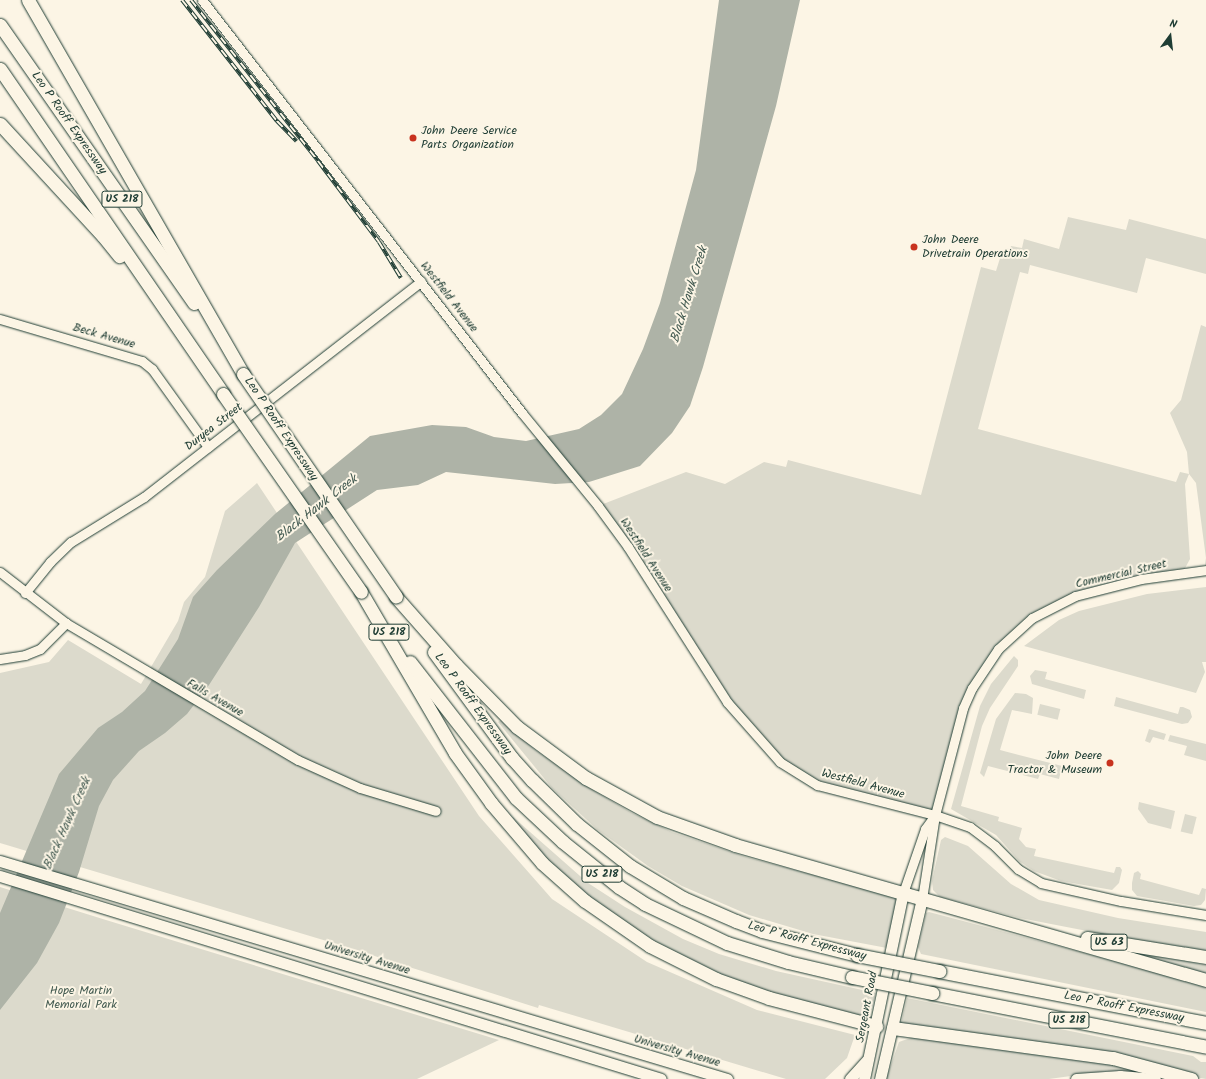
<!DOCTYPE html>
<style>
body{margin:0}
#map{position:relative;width:1206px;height:1079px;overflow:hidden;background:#fcf5e5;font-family:Kalam,sans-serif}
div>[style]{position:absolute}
.green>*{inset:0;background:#dcdacc;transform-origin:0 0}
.water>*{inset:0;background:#aeb3a7}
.roads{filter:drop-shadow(0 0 1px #1f3d34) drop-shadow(0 0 1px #1f3d34)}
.minor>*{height:9px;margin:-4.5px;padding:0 4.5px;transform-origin:4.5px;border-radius:4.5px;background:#fcf5e5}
.major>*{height:11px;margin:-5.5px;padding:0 5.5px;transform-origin:5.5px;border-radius:5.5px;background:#fcf5e5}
.highway>*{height:13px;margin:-6.5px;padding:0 6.5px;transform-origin:6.5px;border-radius:6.5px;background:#fcf5e5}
.rail>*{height:4px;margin-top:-2px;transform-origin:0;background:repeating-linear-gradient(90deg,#fcf5e5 0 8px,#1f3d34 0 16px);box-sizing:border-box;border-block:1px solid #1f3d34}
.bridges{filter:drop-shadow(0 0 1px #1f3d34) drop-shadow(0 0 1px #1f3d34)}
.highway-bridge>*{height:13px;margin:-6.5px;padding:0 6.5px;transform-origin:6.5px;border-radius:6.5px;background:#fcf5e5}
.dots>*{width:11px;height:11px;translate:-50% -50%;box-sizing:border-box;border:2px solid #fcf5e5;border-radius:50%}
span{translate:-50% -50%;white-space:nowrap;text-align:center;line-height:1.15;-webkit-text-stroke:4px #fcf5e5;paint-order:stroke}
.shield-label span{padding:1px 3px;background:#fcf5e5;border:1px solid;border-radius:3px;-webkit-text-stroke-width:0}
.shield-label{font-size:11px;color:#1f3d34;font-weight:700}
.street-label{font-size:12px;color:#1f3d34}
.poi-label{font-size:12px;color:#1f3d34}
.left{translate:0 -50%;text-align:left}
.right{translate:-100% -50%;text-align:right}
.park-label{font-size:12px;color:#455c52}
.water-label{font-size:13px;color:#435a51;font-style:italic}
.north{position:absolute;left:1150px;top:16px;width:40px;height:40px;-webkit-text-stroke:3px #fcf5e5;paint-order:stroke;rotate:15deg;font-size:11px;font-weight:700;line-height:16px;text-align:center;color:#1f3d34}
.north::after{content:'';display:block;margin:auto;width:14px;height:18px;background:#1f3d34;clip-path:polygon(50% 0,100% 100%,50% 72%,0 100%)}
</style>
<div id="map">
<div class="green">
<div style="clip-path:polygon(1068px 217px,1126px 230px,1129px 219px,1206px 239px,1206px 274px,1146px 258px,1137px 293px,1030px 265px,1028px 274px,1020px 272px,978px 429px,1176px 482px,1180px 472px,1189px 474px,1187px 452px,1170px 413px,1181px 400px,1201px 325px,1206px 327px,1206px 570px,1204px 570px,1206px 558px,1196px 483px,1189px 474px,1185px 484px,1190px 559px,1183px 572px,1075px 596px,1015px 632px,972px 688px,935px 815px,797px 774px,755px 736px,598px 506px,686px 472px,725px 484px,764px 462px,786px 467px,788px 460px,921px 495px,981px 267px,996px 271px,1001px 255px,1005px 257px,1007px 248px,1010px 249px,1011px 246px,1022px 248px,1024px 239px,1059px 249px)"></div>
<div style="clip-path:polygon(257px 483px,479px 816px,552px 899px,647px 962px,757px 1010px,855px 1035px,847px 1058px,825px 1079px,786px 1079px,539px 1005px,538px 1008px,340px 945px,0 843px,0 673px,49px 662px,68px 640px,141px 684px,178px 621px,184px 602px,205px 577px,225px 511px)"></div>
<div style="clip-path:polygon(1206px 587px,1206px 662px,1202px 662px,1205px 672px,1196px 693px,1024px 646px,1059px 620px,1079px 611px,1147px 594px)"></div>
<div style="clip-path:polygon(1014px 656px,1018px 660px,1018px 666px,990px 708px,982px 726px,961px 806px,999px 817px,998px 821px,1022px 828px,1019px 839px,1026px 847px,1036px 849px,1034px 856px,1114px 873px,1116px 867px,1120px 867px,1122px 870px,1119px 883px,1112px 890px,1061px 881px,1034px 871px,1019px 861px,996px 835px,951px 809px,980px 706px,991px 684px)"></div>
<div style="clip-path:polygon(1035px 670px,1047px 672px,1045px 679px,1086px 690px,1084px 699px,1032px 684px,1030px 676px)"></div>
<div style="clip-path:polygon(1015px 693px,1026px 694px,1033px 698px,1032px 714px,1012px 710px,1000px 750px,1062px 766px,1059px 779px,1040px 774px,1038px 779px,988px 766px,984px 777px,980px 773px,996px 719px)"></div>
<div style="clip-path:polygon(1116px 697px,1178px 714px,1180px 707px,1183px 707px,1190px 710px,1192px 717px,1188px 723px,1182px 724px,1114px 706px)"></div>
<div style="left:1040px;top:704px;width:21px;height:11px;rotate:14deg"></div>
<div style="clip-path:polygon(501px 720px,534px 749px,586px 786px,632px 813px,672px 832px,746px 857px,895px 897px,897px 899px,887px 948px,813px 934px,749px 915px,682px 886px,648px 866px,598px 830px,552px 788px,498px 722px)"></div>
<div style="clip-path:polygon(1149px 729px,1166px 734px,1164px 740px,1153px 737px,1150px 743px,1145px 741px)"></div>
<div style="clip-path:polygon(1170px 735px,1206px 744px,1206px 761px,1184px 755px,1187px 746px,1168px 741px)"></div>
<div style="clip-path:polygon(1139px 802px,1175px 811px,1171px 829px,1148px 823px,1138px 809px)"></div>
<div style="left:1185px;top:814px;width:12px;height:18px;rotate:14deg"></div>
<div style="clip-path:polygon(513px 817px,588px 883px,625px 907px,683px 939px,719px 954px,776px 971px,876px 993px,869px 1019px,783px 999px,685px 961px,616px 919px,556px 870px,511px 820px)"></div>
<div style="clip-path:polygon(945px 837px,968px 846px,1011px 884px,1039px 900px,1118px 918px,1206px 932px,1206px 954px,1020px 918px,940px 897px,933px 890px,932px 881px,941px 840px)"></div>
<div style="clip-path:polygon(1138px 871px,1141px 874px,1140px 879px,1199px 895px,1202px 888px,1206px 889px,1205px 900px,1201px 905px,1194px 906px,1137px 896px,1132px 890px,1132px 883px,1134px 873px)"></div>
<div style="clip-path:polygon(0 887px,106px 920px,499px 1040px,417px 1079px,0 1079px)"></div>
<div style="clip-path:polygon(929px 912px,1206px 985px,1206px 1012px,921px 954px,918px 947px,926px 913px)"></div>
<div style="clip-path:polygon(1122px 950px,1206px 965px,1206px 974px)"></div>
<div style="clip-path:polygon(907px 998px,1193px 1056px,1201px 1062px,1206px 1062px,1206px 1079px,901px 1024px)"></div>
<div style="clip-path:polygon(913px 1037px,1088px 1058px,1158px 1074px,1107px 1071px,1049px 1079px,886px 1079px,899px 1042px)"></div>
</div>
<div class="water">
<div style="clip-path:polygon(719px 0,800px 0,776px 106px,703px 367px,690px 406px,672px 433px,640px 466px,589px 482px,555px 484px,446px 472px,418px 485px,377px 490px,295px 543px,259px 607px,209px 685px,187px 714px,165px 733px,139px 751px,113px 780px,99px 806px,79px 872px,59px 923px,37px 963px,0 1010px,0 913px,59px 774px,98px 728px,122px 712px,145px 691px,178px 639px,193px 597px,217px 570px,275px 514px,370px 436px,432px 425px,466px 427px,494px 437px,526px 441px,579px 429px,601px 415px,622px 394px,643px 349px,660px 303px,696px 170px)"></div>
</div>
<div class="roads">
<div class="minor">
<div style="left:202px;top:0;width:522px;rotate:52.23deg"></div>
<div style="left:522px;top:413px;width:120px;rotate:50.7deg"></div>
<div style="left:598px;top:506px;width:51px;rotate:53.8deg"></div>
<div style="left:628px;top:547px;width:184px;rotate:57.4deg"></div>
<div style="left:727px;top:702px;width:80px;rotate:48.5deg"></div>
<div style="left:780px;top:762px;width:44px;rotate:31.9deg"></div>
<div style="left:817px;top:785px;width:122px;rotate:14.3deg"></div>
<div style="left:935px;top:815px;width:37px;rotate:19deg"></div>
<div style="left:970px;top:827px;width:31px;rotate:37deg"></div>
<div style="left:995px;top:846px;width:33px;rotate:45deg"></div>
<div style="left:1018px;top:869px;width:27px;rotate:31deg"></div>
<div style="left:1041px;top:883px;width:82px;rotate:12.7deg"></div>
<div style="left:1121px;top:901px;width:86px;rotate:9.4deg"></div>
<div style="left:0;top:319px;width:148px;rotate:16.5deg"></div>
<div style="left:142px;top:361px;width:13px;rotate:39deg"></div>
<div style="left:152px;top:369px;width:96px;rotate:54.3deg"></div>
<div style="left:0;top:572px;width:83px;rotate:37.7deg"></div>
<div style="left:66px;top:623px;width:269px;rotate:30.6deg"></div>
<div style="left:298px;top:760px;width:68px;rotate:24.3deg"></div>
<div style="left:360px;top:788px;width:79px;rotate:16.8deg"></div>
<div style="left:25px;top:593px;width:40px;rotate:-51deg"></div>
<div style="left:50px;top:562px;width:29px;rotate:-44deg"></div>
<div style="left:71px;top:542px;width:86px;rotate:-31.7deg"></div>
<div style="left:144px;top:497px;width:351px;rotate:-37.9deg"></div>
<div style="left:0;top:659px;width:25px;rotate:-9deg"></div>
<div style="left:25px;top:655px;width:16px;rotate:-22deg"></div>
<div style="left:40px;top:649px;width:37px;rotate:-45deg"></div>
<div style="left:903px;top:893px;width:68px;rotate:-71deg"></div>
<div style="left:925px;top:829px;width:17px;rotate:-54deg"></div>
<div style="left:922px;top:899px;width:85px;rotate:-81.2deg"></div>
<div style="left:935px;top:815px;width:111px;rotate:-75.3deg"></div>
<div style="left:963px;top:708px;width:22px;rotate:-66deg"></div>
<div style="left:972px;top:688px;width:47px;rotate:-56.3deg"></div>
<div style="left:998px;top:649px;width:46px;rotate:-42.4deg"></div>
<div style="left:1032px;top:618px;width:48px;rotate:-27.1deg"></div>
<div style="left:1075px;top:596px;width:68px;rotate:-14.4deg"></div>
<div style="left:1141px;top:579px;width:66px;rotate:-7.9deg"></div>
</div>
<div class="major">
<div style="left:0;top:861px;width:759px;rotate:16.69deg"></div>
<div style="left:0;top:876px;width:691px;rotate:17.07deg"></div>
<div style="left:850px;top:1079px;width:25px;rotate:-48deg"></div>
<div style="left:864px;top:1079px;width:190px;rotate:-78.2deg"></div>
<div style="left:880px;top:1079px;width:185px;rotate:-76.9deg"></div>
<div style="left:1076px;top:1079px;width:44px;rotate:-3.9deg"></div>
<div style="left:1120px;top:1076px;width:35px;rotate:5deg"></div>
</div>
<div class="highway">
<div style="left:28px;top:0;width:431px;rotate:60.1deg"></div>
<div style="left:0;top:25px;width:339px;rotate:55.1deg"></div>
<div style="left:0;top:69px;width:394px;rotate:55.5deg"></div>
<div style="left:0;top:124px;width:152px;rotate:47.4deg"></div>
<div style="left:103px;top:236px;width:26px;rotate:51deg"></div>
<div style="left:361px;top:592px;width:186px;rotate:59.7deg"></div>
<div style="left:455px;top:753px;width:62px;rotate:54.2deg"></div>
<div style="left:491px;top:803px;width:79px;rotate:49.6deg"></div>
<div style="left:542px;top:863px;width:57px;rotate:41.5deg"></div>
<div style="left:585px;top:901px;width:79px;rotate:34.7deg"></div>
<div style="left:650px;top:946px;width:74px;rotate:26.6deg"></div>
<div style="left:716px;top:979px;width:56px;rotate:19.7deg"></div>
<div style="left:769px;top:998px;width:111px;rotate:14.7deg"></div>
<div style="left:396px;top:597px;width:91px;rotate:48.6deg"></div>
<div style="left:456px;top:665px;width:87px;rotate:45.5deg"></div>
<div style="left:517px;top:727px;width:86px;rotate:36.5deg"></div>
<div style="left:586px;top:778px;width:81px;rotate:28.8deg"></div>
<div style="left:657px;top:817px;width:83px;rotate:19.7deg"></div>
<div style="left:735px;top:845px;width:490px;rotate:16deg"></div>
<div style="left:434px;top:652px;width:132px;rotate:53.7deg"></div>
<div style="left:512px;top:758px;width:30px;rotate:48deg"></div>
<div style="left:532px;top:780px;width:63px;rotate:44.4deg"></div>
<div style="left:577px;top:824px;width:68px;rotate:38.4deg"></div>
<div style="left:630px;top:866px;width:62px;rotate:31.1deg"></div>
<div style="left:683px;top:898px;width:58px;rotate:23.5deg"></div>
<div style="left:736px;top:921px;width:28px;rotate:21deg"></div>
<div style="left:762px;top:931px;width:98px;rotate:14.2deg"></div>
<div style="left:410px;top:662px;width:172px;rotate:52.1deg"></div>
<div style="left:516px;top:798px;width:64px;rotate:43.1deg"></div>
<div style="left:563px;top:842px;width:72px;rotate:38.8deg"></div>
<div style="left:619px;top:887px;width:31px;rotate:33deg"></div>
<div style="left:645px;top:904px;width:91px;rotate:25.4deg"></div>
<div style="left:727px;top:943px;width:64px;rotate:17.3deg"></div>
<div style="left:788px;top:962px;width:66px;rotate:13.2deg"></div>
<div style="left:1087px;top:938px;width:121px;rotate:9.1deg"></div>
<div style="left:939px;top:971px;width:272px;rotate:11deg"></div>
<div style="left:932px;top:993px;width:279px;rotate:11.1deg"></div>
<div style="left:893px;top:1028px;width:222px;rotate:7.8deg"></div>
<div style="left:1113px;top:1058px;width:81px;rotate:15.1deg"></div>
</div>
</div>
<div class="rail">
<div style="left:182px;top:0;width:154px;rotate:51.9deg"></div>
<div style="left:277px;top:121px;width:28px;rotate:46deg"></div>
<div style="left:191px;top:0;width:205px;rotate:51.7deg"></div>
<div style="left:318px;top:161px;width:101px;rotate:53deg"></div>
<div style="left:379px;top:242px;width:42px;rotate:58.6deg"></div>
</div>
<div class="bridges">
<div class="highway-bridge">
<div style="left:243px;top:374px;width:270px;rotate:55.5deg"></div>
<div style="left:223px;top:394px;width:241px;rotate:55.1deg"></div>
<div style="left:857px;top:955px;width:84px;rotate:11deg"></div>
<div style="left:852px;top:977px;width:82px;rotate:11.3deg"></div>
</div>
</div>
<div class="dots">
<div style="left:413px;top:138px;background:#c8321e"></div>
<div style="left:914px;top:247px;background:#c8321e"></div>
<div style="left:1110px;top:763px;background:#c8321e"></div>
</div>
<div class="shield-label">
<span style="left:122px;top:199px">US 218</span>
<span style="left:389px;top:632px">US 218</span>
<span style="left:602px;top:874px">US 218</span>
<span style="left:1109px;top:942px">US 63</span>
<span style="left:1069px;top:1020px">US 218</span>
</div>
<div class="street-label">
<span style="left:69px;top:123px;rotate:55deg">Leo P Rooff Expressway</span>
<span style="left:449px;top:297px;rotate:52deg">Westfield Avenue</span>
<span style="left:104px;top:336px;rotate:16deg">Beck Avenue</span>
<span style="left:214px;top:427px;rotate:-38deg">Duryea Street</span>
<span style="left:281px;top:429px;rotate:56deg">Leo P Rooff Expressway</span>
<span style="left:646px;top:555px;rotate:57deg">Westfield Avenue</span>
<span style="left:1121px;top:574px;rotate:-13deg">Commercial Street</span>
<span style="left:215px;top:698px;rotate:30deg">Falls Avenue</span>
<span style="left:473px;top:704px;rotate:54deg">Leo P Rooff Expressway</span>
<span style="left:863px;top:784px;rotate:15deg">Westfield Avenue</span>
<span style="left:807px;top:941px;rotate:15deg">Leo P Rooff Expressway</span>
<span style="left:367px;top:958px;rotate:17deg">University Avenue</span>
<span style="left:867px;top:1007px;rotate:-79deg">Sergeant Road</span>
<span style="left:1124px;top:1007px;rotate:11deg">Leo P Rooff Expressway</span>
<span style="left:677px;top:1051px;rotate:16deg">University Avenue</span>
</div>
<div class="poi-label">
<span class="left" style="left:421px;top:138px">John Deere Service<br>Parts Organization</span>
<span class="left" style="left:922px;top:247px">John Deere<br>Drivetrain Operations</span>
<span class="right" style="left:1102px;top:763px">John Deere<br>Tractor &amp; Museum</span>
</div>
<div class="park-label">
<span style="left:81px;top:998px">Hope Martin<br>Memorial Park</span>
</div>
<div class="water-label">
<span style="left:690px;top:295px;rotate:-73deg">Black Hawk Creek</span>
<span style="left:317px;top:509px;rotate:-38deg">Black Hawk Creek</span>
<span style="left:68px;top:824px;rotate:-66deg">Black Hawk Creek</span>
</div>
<div class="north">N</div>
</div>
